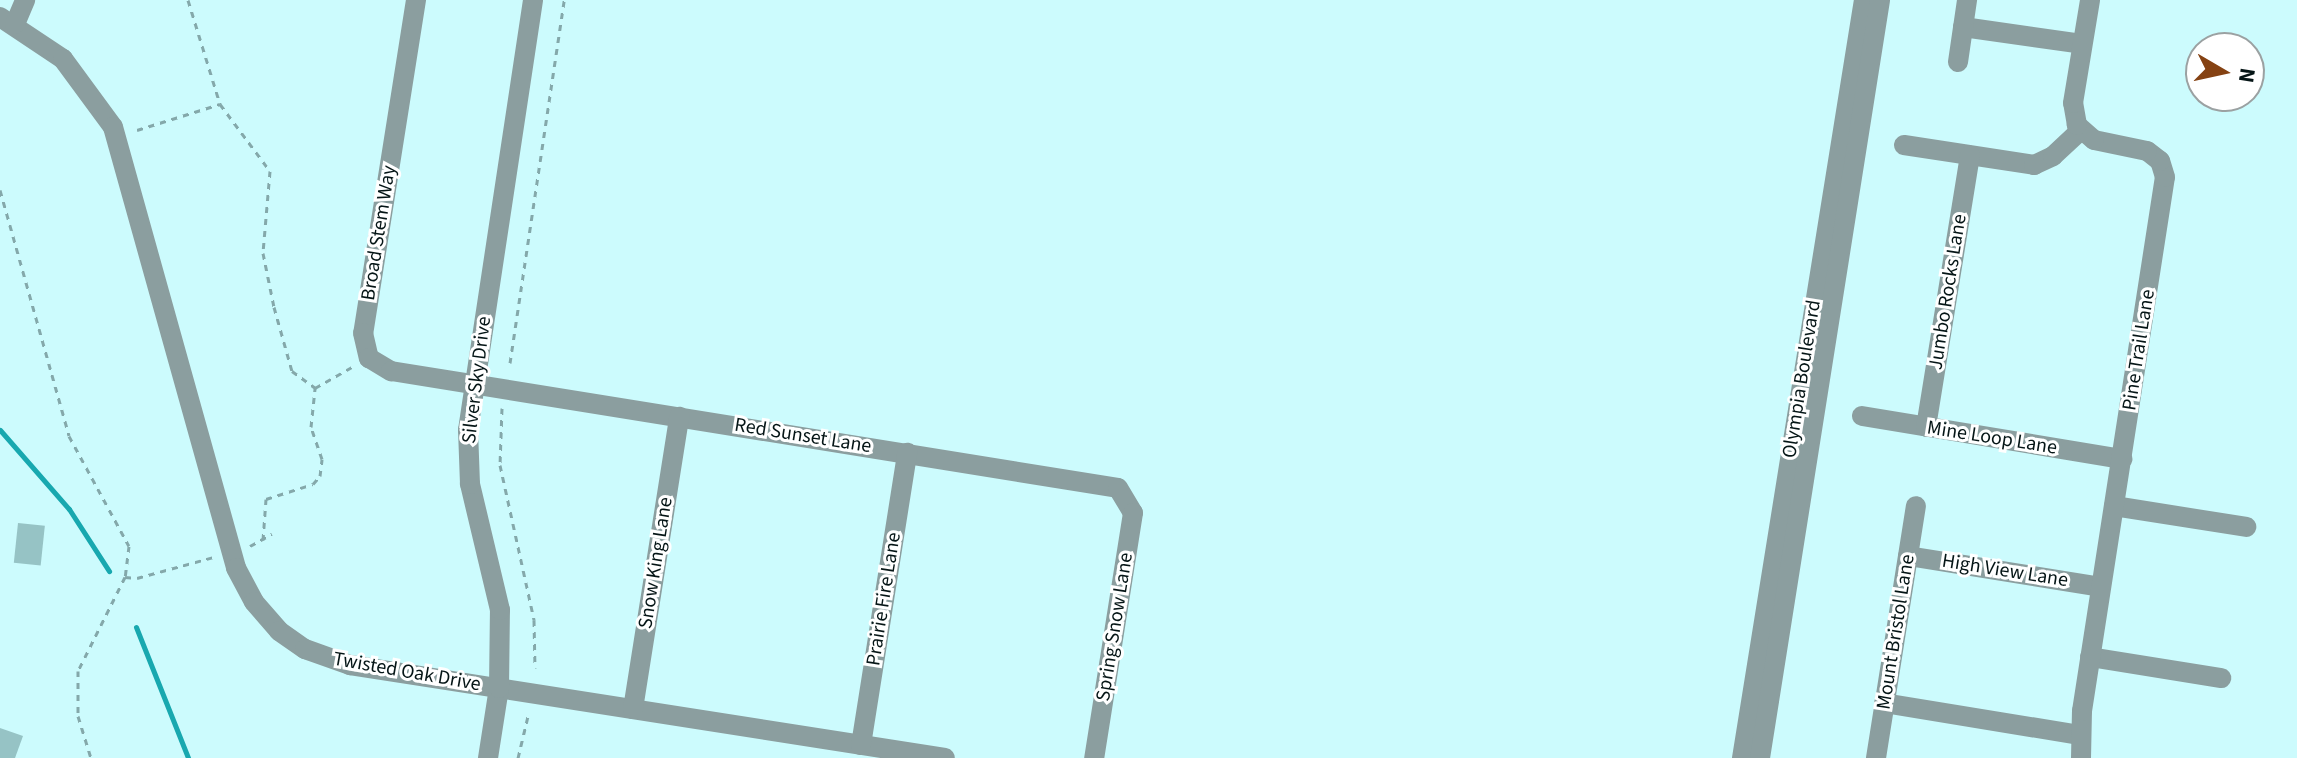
<!DOCTYPE html>
<style>
body{margin:0}
#map{position:relative;width:2297px;height:758px;overflow:hidden;background:#ccfbfd;font-family:"Source Sans 3",sans-serif}
div>[style]{position:absolute}
.stream>*{height:5px;margin:-2.5px;padding:0 2.5px;transform-origin:2.5px;border-radius:2.5px;background:#18a8af}
.building>*{inset:0;background:#96c3c5;transform-origin:0 0}
.path>*{height:3px;margin-top:-1.5px;transform-origin:0;background:repeating-linear-gradient(90deg,#84a8aa 0 6px,transparent 0 12px)}
.minor>*{height:20px;margin:-10px;padding:0 10px;transform-origin:10px;border-radius:10px;background:#8b9e9f}
span{translate:-50% -50%;white-space:nowrap;text-align:center;line-height:1.15;-webkit-text-stroke:6px #fff;paint-order:stroke}
.street-label{font-size:20px;color:#051516}
.north{position:absolute;left:2185px;top:32px;width:80px;height:80px;box-sizing:border-box;background:#fff;border:2px solid #9ba1a2;border-radius:50%;rotate:99deg;font-size:22px;font-weight:700;line-height:32px;text-align:center;color:#051516}
.north::after{content:'';display:block;margin:auto;width:28px;height:36px;background:#854213;clip-path:polygon(50% 0,100% 100%,50% 72%,0 100%)}
</style>
<div id="map">
<div class="stream">
<div style="left:0;top:430px;width:105px;rotate:48.9deg"></div>
<div style="left:69px;top:509px;width:74px;rotate:57.2deg"></div>
<div style="left:136px;top:627px;width:141px;rotate:68.3deg"></div>
</div>
<div class="building">
<div style="left:18px;top:523px;width:27px;height:40px;rotate:6deg"></div>
<div style="clip-path:polygon(0 728px,23px 736px,15px 758px,0 758px)"></div>
</div>
<div class="path">
<div style="left:188px;top:0;width:109px;rotate:72.9deg"></div>
<div style="left:220px;top:104px;width:84px;rotate:53.3deg"></div>
<div style="left:270px;top:171px;width:82px;rotate:94.9deg"></div>
<div style="left:263px;top:253px;width:55px;rotate:78.5deg"></div>
<div style="left:274px;top:307px;width:66px;rotate:74.3deg"></div>
<div style="left:292px;top:371px;width:29px;rotate:36deg"></div>
<div style="left:137px;top:130px;width:87px;rotate:-17.4deg"></div>
<div style="left:0;top:190px;width:255px;rotate:74.3deg"></div>
<div style="left:69px;top:436px;width:125px;rotate:61.4deg"></div>
<div style="left:129px;top:546px;width:31px;rotate:97deg"></div>
<div style="left:125px;top:577px;width:105px;rotate:116.6deg"></div>
<div style="left:78px;top:671px;width:45px;rotate:90deg"></div>
<div style="left:78px;top:716px;width:44px;rotate:72.8deg"></div>
<div style="left:510px;top:363px;width:367px;rotate:-81.5deg"></div>
<div style="left:502px;top:408px;width:57px;rotate:92deg"></div>
<div style="left:500px;top:465px;width:159px;rotate:77.6deg"></div>
<div style="left:534px;top:620px;width:48px;rotate:88.8deg"></div>
<div style="left:263px;top:540px;width:41px;rotate:-85.8deg"></div>
<div style="left:266px;top:499px;width:49px;rotate:-17.7deg"></div>
<div style="left:313px;top:484px;width:11px;rotate:-49deg"></div>
<div style="left:320px;top:476px;width:17px;rotate:-83deg"></div>
<div style="left:322px;top:459px;width:34px;rotate:-109deg"></div>
<div style="left:311px;top:427px;width:39px;rotate:-84deg"></div>
<div style="left:315px;top:388px;width:43px;rotate:-29.6deg"></div>
<div style="left:250px;top:546px;width:25px;rotate:-29deg"></div>
<div style="left:125px;top:577px;width:12px;rotate:5deg"></div>
<div style="left:137px;top:578px;width:80px;rotate:-15.3deg"></div>
<div style="left:518px;top:758px;width:43px;rotate:-76.6deg"></div>
</div>
<div class="minor">
<div style="left:416px;top:0;width:337px;rotate:99deg"></div>
<div style="left:363px;top:333px;width:26px;rotate:77deg"></div>
<div style="left:369px;top:358px;width:26px;rotate:31deg"></div>
<div style="left:391px;top:371px;width:736px;rotate:9.14deg"></div>
<div style="left:1118px;top:488px;width:29px;rotate:59deg"></div>
<div style="left:1133px;top:513px;width:248px;rotate:99deg"></div>
<div style="left:0;top:17px;width:76px;rotate:33.7deg"></div>
<div style="left:63px;top:59px;width:84px;rotate:53.7deg"></div>
<div style="left:113px;top:127px;width:458px;rotate:74.4deg"></div>
<div style="left:236px;top:568px;width:38px;rotate:62deg"></div>
<div style="left:254px;top:602px;width:38px;rotate:49deg"></div>
<div style="left:279px;top:631px;width:32px;rotate:35deg"></div>
<div style="left:305px;top:649px;width:48px;rotate:19.6deg"></div>
<div style="left:350px;top:665px;width:602px;rotate:8.88deg"></div>
<div style="left:15px;top:24px;width:26px;rotate:-67deg"></div>
<div style="left:1963px;top:27px;width:120px;rotate:8.1deg"></div>
<div style="left:1958px;top:62px;width:63px;rotate:-81.7deg"></div>
<div style="left:1904px;top:145px;width:132px;rotate:8.7deg"></div>
<div style="left:2034px;top:165px;width:21px;rotate:-25deg"></div>
<div style="left:2053px;top:156px;width:38px;rotate:-43deg"></div>
<div style="left:1862px;top:416px;width:264px;rotate:9.4deg"></div>
<div style="left:1926px;top:427px;width:275px;rotate:-80.8deg"></div>
<div style="left:2114px;top:506px;width:134px;rotate:9deg"></div>
<div style="left:1908px;top:556px;width:195px;rotate:9.1deg"></div>
<div style="left:2090px;top:657px;width:133px;rotate:9.1deg"></div>
<div style="left:1884px;top:703px;width:199px;rotate:9.3deg"></div>
<div style="left:633px;top:709px;width:296px;rotate:-81deg"></div>
<div style="left:861px;top:745px;width:296px;rotate:-81deg"></div>
<div style="left:488px;top:758px;width:71px;rotate:-81.1deg"></div>
<div style="left:499px;top:688px;width:78px;rotate:-89.3deg"></div>
<div style="left:500px;top:610px;width:130px;rotate:-103.4deg"></div>
<div style="left:470px;top:484px;width:54px;rotate:-92.1deg"></div>
<div style="left:468px;top:430px;width:435px;rotate:-81.4deg"></div>
<div style="left:1742px;top:758px;width:768px;rotate:-80.86deg"></div>
<div style="left:1760px;top:758px;width:767px;rotate:-81deg"></div>
<div style="left:1876px;top:758px;width:255px;rotate:-81deg"></div>
<div style="left:2081px;top:758px;width:47px;rotate:-88.8deg"></div>
<div style="left:2082px;top:711px;width:540px;rotate:-81.17deg"></div>
<div style="left:2165px;top:177px;width:17px;rotate:-107deg"></div>
<div style="left:2160px;top:161px;width:16px;rotate:-142deg"></div>
<div style="left:2147px;top:151px;width:54px;rotate:-168.3deg"></div>
<div style="left:2094px;top:140px;width:23px;rotate:-139deg"></div>
<div style="left:2077px;top:125px;width:22px;rotate:-100deg"></div>
<div style="left:2073px;top:103px;width:104px;rotate:-80.6deg"></div>
</div>
<div class="street-label">
<span style="left:379px;top:233px;rotate:-81deg">Broad Stem Way</span>
<span style="left:1948px;top:292px;rotate:-81deg">Jumbo Rocks Lane</span>
<span style="left:2139px;top:350px;rotate:-81deg">Pine Trail Lane</span>
<span style="left:1802px;top:379px;rotate:-81deg">Olympia Boulevard</span>
<span style="left:477px;top:380px;rotate:-83deg">Silver Sky Drive</span>
<span style="left:803px;top:436px;rotate:9deg">Red Sunset Lane</span>
<span style="left:1992px;top:438px;rotate:9deg">Mine Loop Lane</span>
<span style="left:656px;top:563px;rotate:-81deg">Snow King Lane</span>
<span style="left:2005px;top:571px;rotate:9deg">High View Lane</span>
<span style="left:884px;top:599px;rotate:-81deg">Prairie Fire Lane</span>
<span style="left:1115px;top:627px;rotate:-81deg">Spring Snow Lane</span>
<span style="left:1896px;top:632px;rotate:-81deg">Mount Bristol Lane</span>
<span style="left:407px;top:672px;rotate:10deg">Twisted Oak Drive</span>
</div>
<div class="north">N</div>
</div>
